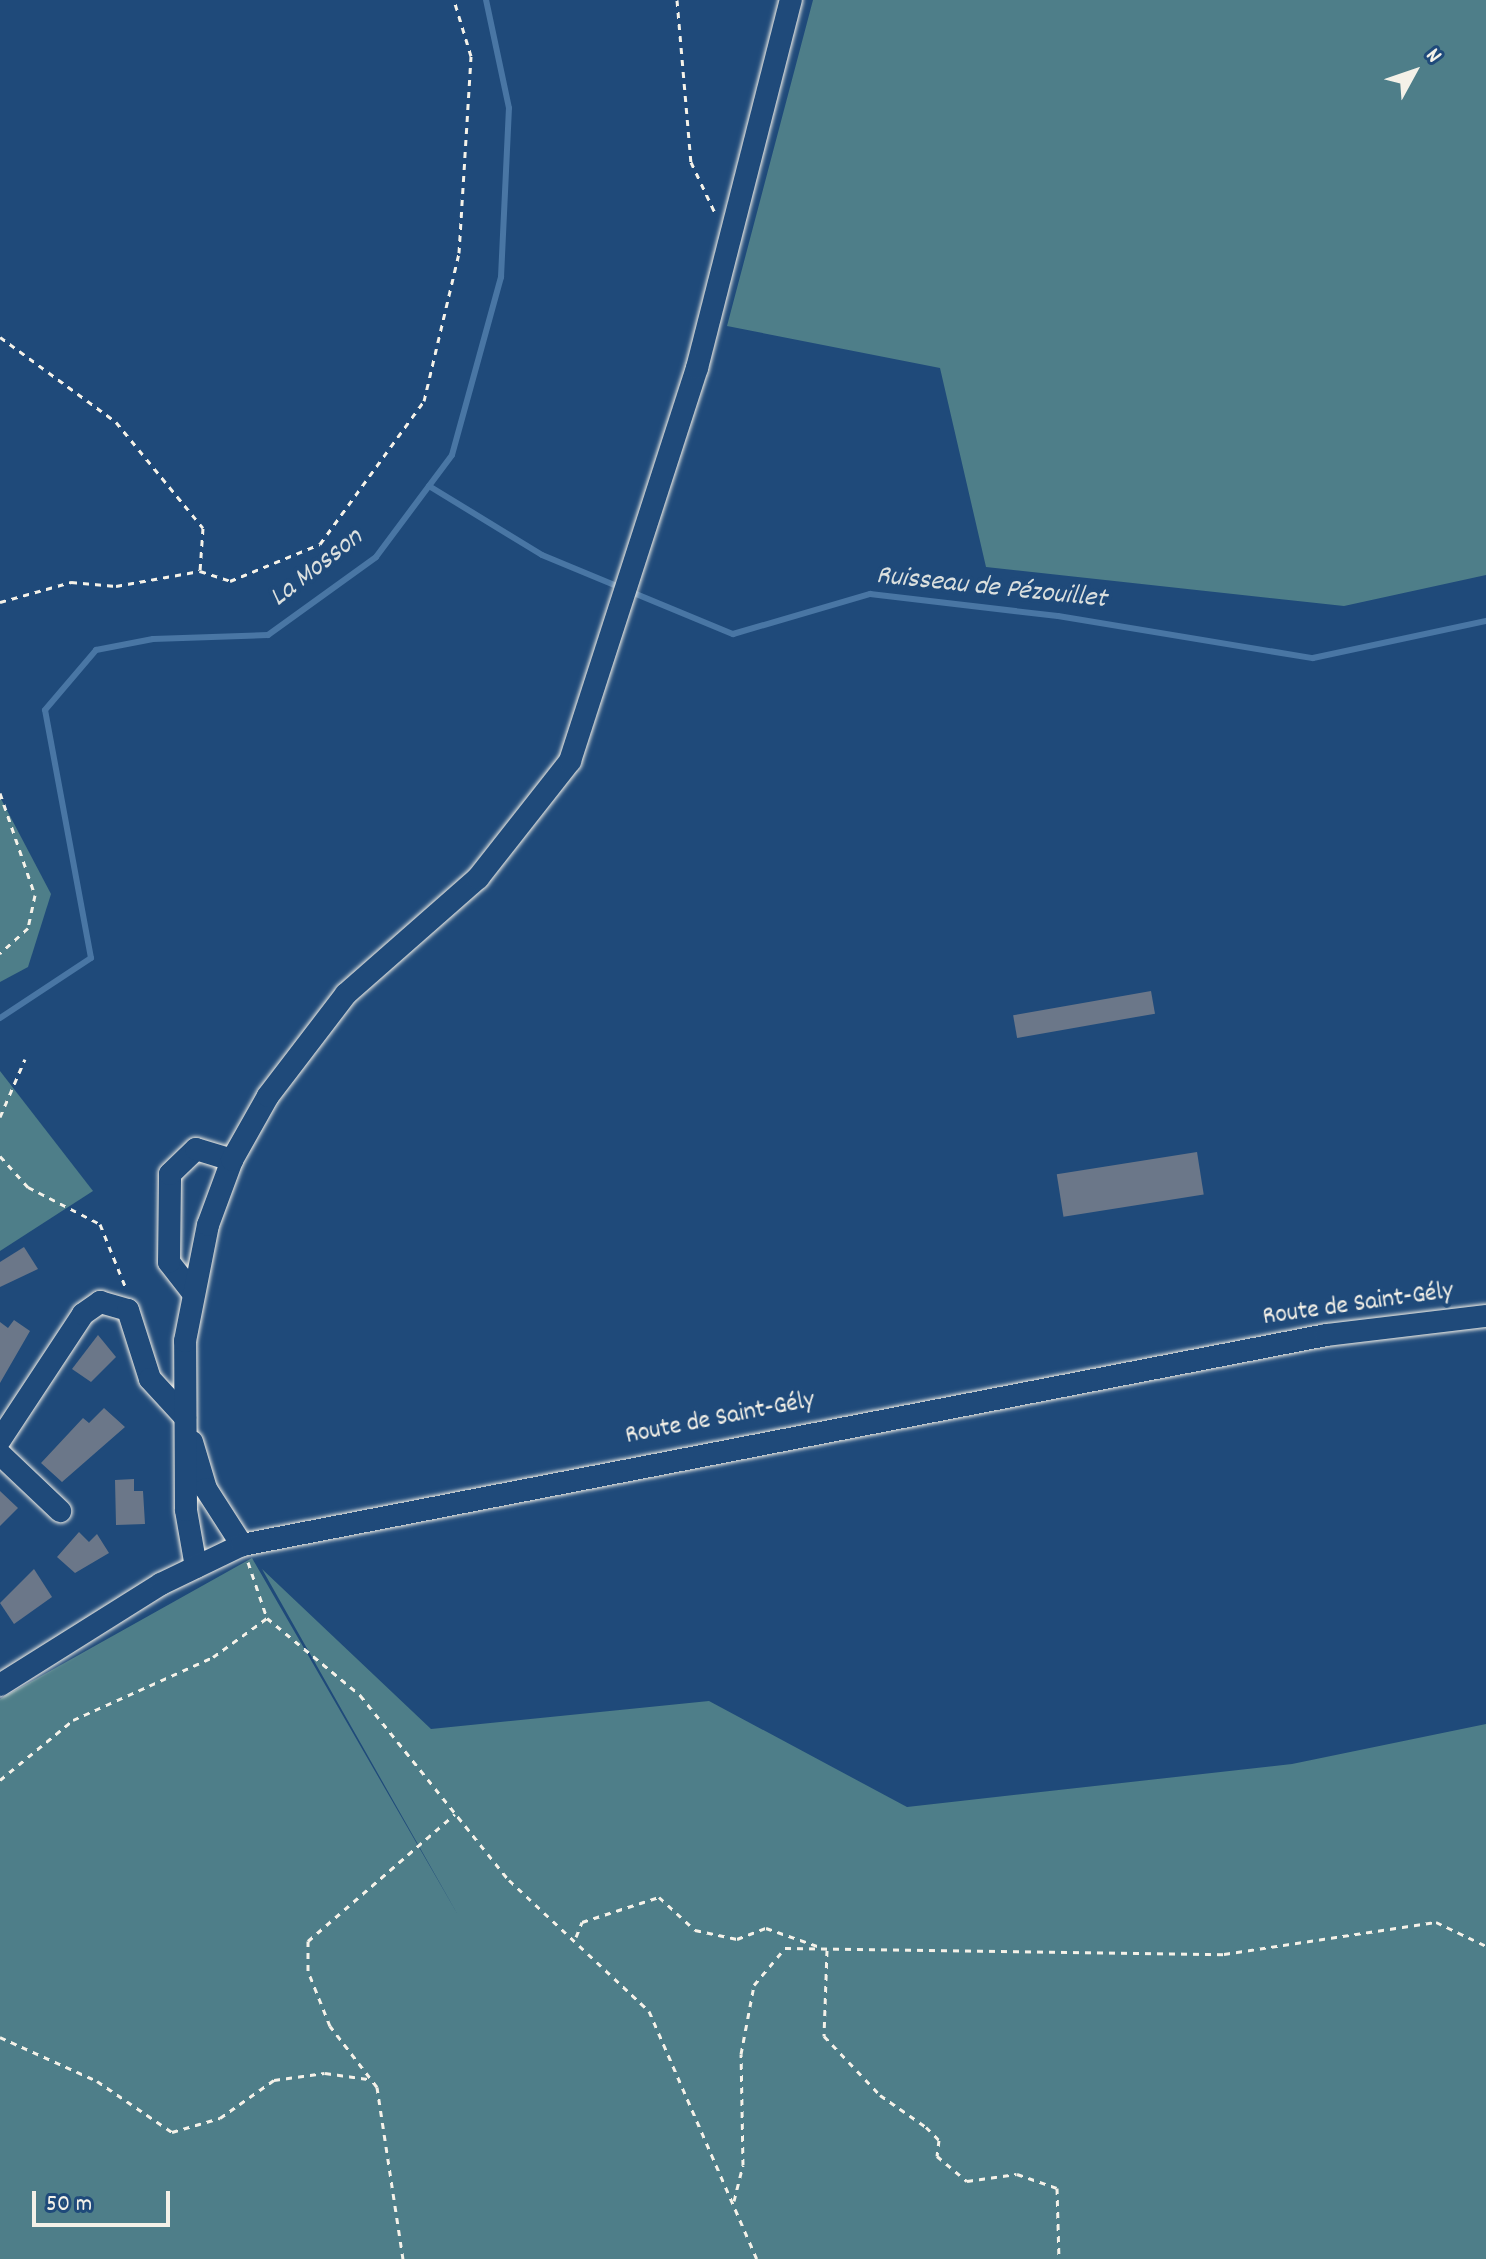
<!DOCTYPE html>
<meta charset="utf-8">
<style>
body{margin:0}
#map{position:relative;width:1486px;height:2259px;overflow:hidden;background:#1f4a7a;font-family:Dekko,sans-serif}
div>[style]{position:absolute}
.green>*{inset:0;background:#4e7e89}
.stream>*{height:6px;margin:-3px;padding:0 3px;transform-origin:3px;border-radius:3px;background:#4976a4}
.building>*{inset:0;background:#6b7789;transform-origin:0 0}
.path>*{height:3px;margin-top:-1.5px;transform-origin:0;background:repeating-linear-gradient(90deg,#f4f1e8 0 6px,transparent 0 12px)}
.roads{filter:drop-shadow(0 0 2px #f4f1e8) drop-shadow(0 0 2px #f4f1e8)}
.minor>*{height:22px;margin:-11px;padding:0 11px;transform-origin:11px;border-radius:11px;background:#1f4a7a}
span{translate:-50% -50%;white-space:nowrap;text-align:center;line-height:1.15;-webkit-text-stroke:8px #1f4a7a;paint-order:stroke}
.street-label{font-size:26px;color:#f4f1e8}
.water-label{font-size:28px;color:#dadfde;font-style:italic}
.north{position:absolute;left:1374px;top:32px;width:80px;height:80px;-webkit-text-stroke:6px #1f4a7a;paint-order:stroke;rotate:50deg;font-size:22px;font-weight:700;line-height:32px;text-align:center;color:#f4f1e8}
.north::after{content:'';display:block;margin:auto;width:28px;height:36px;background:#f4f1e8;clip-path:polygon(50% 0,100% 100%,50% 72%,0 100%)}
.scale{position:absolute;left:32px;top:2191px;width:138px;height:36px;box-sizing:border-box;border:4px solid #f4f1e8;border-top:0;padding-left:10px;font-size:24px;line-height:28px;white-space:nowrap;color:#f4f1e8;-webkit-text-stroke:6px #1f4a7a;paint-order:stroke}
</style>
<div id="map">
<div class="green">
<div style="clip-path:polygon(813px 0,1486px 0,1486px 575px,1344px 606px,986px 567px,940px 368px,727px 326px)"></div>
<div style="clip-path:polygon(0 797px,51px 894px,28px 967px,0 982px)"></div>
<div style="clip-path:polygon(0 1071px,93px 1191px,0 1251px)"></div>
<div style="clip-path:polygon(252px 1558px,458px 1915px,262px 1569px,431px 1729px,709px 1701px,907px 1807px,1292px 1764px,1486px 1724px,1486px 2259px,0 2259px,0 1699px)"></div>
</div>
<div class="stream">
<div style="left:429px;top:486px;width:132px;rotate:31.4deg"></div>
<div style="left:542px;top:555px;width:207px;rotate:22.5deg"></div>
<div style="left:733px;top:634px;width:143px;rotate:-16.3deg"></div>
<div style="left:870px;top:594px;width:189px;rotate:6.7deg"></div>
<div style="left:1058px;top:616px;width:258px;rotate:9.4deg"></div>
<div style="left:1313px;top:658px;width:177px;rotate:-12.1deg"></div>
<div style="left:0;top:1018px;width:109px;rotate:-33.4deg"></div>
<div style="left:91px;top:958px;width:252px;rotate:-100.5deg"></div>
<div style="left:45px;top:710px;width:79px;rotate:-49.6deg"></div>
<div style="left:96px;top:650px;width:58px;rotate:-10.9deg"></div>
<div style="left:153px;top:639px;width:115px;rotate:-2deg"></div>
<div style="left:268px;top:635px;width:133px;rotate:-35.8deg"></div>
<div style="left:376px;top:557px;width:127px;rotate:-53.3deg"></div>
<div style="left:452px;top:455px;width:185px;rotate:-74.6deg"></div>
<div style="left:501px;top:277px;width:169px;rotate:-87.3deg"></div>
<div style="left:509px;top:108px;width:110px;rotate:-102deg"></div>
</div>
<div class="building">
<div style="left:1151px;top:991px;width:23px;height:140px;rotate:80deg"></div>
<div style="left:1197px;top:1152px;width:43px;height:142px;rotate:81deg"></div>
<div style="clip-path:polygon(24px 1247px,38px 1269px,0 1287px,0 1262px)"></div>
<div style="clip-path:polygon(14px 1320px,30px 1331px,0 1383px,0 1322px,8px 1328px)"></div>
<div style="clip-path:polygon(98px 1335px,116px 1357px,91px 1382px,72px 1369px)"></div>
<div style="clip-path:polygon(104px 1408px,125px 1427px,62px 1482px,41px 1463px,83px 1418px,89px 1423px)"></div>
<div style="clip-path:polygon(134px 1479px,134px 1491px,143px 1491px,145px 1524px,116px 1525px,115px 1480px)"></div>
<div style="clip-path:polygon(0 1491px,18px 1508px,0 1526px)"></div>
<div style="clip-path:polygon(79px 1532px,89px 1542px,97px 1534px,109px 1553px,75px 1573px,57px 1557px)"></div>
<div style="clip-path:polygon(34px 1569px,52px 1597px,14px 1624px,0 1603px)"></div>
</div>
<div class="path">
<div style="left:677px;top:0;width:163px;rotate:85.1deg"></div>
<div style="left:691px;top:162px;width:59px;rotate:64.7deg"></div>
<div style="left:0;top:337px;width:144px;rotate:36.2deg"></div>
<div style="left:116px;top:422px;width:137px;rotate:50.6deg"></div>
<div style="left:203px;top:528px;width:43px;rotate:94deg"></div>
<div style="left:0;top:602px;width:74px;rotate:-15.7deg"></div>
<div style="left:71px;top:582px;width:45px;rotate:5.1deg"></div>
<div style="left:116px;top:586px;width:85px;rotate:-10.1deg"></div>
<div style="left:200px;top:571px;width:32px;rotate:18deg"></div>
<div style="left:230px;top:581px;width:97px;rotate:-22.3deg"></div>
<div style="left:320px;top:544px;width:177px;rotate:-54deg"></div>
<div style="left:424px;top:401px;width:152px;rotate:-76.7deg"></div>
<div style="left:459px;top:253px;width:197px;rotate:-86.5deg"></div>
<div style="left:471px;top:56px;width:59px;rotate:-106.9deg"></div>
<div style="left:0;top:793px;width:108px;rotate:71.1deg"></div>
<div style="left:35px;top:895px;width:34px;rotate:102deg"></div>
<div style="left:28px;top:928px;width:38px;rotate:138deg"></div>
<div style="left:0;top:1117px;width:63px;rotate:-66.7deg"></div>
<div style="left:0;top:1156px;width:42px;rotate:47.9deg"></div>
<div style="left:28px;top:1187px;width:81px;rotate:27.2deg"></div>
<div style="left:100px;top:1224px;width:67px;rotate:68deg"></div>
<div style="left:248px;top:1562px;width:59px;rotate:71.3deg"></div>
<div style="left:267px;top:1618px;width:121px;rotate:39.6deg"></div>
<div style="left:360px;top:1695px;width:238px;rotate:51.2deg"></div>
<div style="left:509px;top:1880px;width:192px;rotate:43.1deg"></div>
<div style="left:649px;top:2011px;width:270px;rotate:66.5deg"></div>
<div style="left:0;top:1780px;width:94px;rotate:-39.4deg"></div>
<div style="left:73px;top:1720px;width:154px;rotate:-24.2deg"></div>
<div style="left:213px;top:1657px;width:67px;rotate:-35.8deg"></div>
<div style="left:576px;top:1937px;width:16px;rotate:-68deg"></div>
<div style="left:582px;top:1922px;width:81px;rotate:-18deg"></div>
<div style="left:659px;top:1897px;width:49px;rotate:42.5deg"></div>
<div style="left:695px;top:1930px;width:43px;rotate:12.1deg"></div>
<div style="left:737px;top:1939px;width:31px;rotate:-21deg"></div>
<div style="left:766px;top:1928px;width:57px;rotate:19.4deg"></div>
<div style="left:827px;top:1950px;width:86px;rotate:92deg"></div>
<div style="left:824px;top:2036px;width:81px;rotate:46.5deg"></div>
<div style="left:880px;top:2095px;width:56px;rotate:34.8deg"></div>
<div style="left:926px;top:2127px;width:18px;rotate:45deg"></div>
<div style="left:939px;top:2140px;width:16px;rotate:97deg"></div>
<div style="left:937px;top:2156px;width:39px;rotate:40deg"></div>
<div style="left:967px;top:2181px;width:50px;rotate:-8deg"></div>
<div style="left:1017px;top:2174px;width:42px;rotate:19.3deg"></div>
<div style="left:1057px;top:2188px;width:71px;rotate:88.4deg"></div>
<div style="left:0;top:2037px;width:107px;rotate:24.4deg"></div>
<div style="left:97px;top:2081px;width:91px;rotate:34.2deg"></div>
<div style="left:172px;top:2132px;width:50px;rotate:-16.3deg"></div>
<div style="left:220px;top:2118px;width:66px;rotate:-35.1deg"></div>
<div style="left:274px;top:2080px;width:51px;rotate:-7.8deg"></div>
<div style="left:325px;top:2073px;width:43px;rotate:7.9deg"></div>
<div style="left:734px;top:2201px;width:37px;rotate:-76deg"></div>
<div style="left:743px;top:2165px;width:111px;rotate:-91deg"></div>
<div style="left:741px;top:2054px;width:70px;rotate:-79.3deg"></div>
<div style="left:754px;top:1985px;width:48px;rotate:-50deg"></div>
<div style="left:785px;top:1948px;width:439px;rotate:0.8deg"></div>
<div style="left:1224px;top:1954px;width:214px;rotate:-8.6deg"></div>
<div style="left:1436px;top:1922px;width:55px;rotate:25.6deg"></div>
<div style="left:403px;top:2259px;width:174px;rotate:-98.6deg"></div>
<div style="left:377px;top:2087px;width:77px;rotate:-127.6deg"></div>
<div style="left:330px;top:2026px;width:59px;rotate:-111.8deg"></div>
<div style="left:308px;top:1971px;width:30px;rotate:-90deg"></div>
<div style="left:308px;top:1941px;width:194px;rotate:-40.8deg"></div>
</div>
<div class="roads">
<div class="minor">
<div style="left:193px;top:1293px;width:39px;rotate:-128deg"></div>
<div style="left:169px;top:1262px;width:88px;rotate:-89.3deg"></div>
<div style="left:170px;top:1174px;width:36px;rotate:-44deg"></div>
<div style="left:196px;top:1149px;width:38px;rotate:17deg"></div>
<div style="left:0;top:1440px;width:151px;rotate:-56.6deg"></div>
<div style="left:83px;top:1314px;width:21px;rotate:-35deg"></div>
<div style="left:100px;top:1302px;width:29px;rotate:16deg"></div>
<div style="left:128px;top:1310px;width:72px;rotate:72.3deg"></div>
<div style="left:150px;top:1379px;width:52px;rotate:47.4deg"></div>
<div style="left:192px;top:1442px;width:49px;rotate:73.4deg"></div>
<div style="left:206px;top:1489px;width:67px;rotate:57.3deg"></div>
<div style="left:0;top:1454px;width:83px;rotate:43.5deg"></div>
<div style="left:196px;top:1567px;width:58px;rotate:-100deg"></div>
<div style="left:186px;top:1510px;width:169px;rotate:-90.3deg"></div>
<div style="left:185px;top:1341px;width:118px;rotate:-78.8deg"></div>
<div style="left:208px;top:1225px;width:69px;rotate:-69.7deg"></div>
<div style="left:232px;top:1160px;width:73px;rotate:-60.6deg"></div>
<div style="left:268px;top:1096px;width:128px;rotate:-52.6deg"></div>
<div style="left:346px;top:994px;width:176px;rotate:-41.3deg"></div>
<div style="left:478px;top:878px;width:149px;rotate:-51.8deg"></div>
<div style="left:570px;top:761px;width:413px;rotate:-72.1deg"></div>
<div style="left:697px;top:368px;width:380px;rotate:-75.7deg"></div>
<div style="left:0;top:1685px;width:190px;rotate:-32.1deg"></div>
<div style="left:161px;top:1584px;width:90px;rotate:-25.7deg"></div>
<div style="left:242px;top:1545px;width:1104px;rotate:-10.96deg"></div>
<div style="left:1326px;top:1335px;width:161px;rotate:-6.8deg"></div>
</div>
</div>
<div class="street-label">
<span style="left:1358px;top:1305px;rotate:-8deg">Route de Saint-Gély</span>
<span style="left:720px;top:1419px;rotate:-11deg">Route de Saint-Gély</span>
</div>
<div class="water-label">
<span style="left:317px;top:569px;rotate:-38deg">La Mosson</span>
<span style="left:991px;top:589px;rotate:6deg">Ruisseau de Pézouillet</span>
</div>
<div class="north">N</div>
<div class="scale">50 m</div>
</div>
